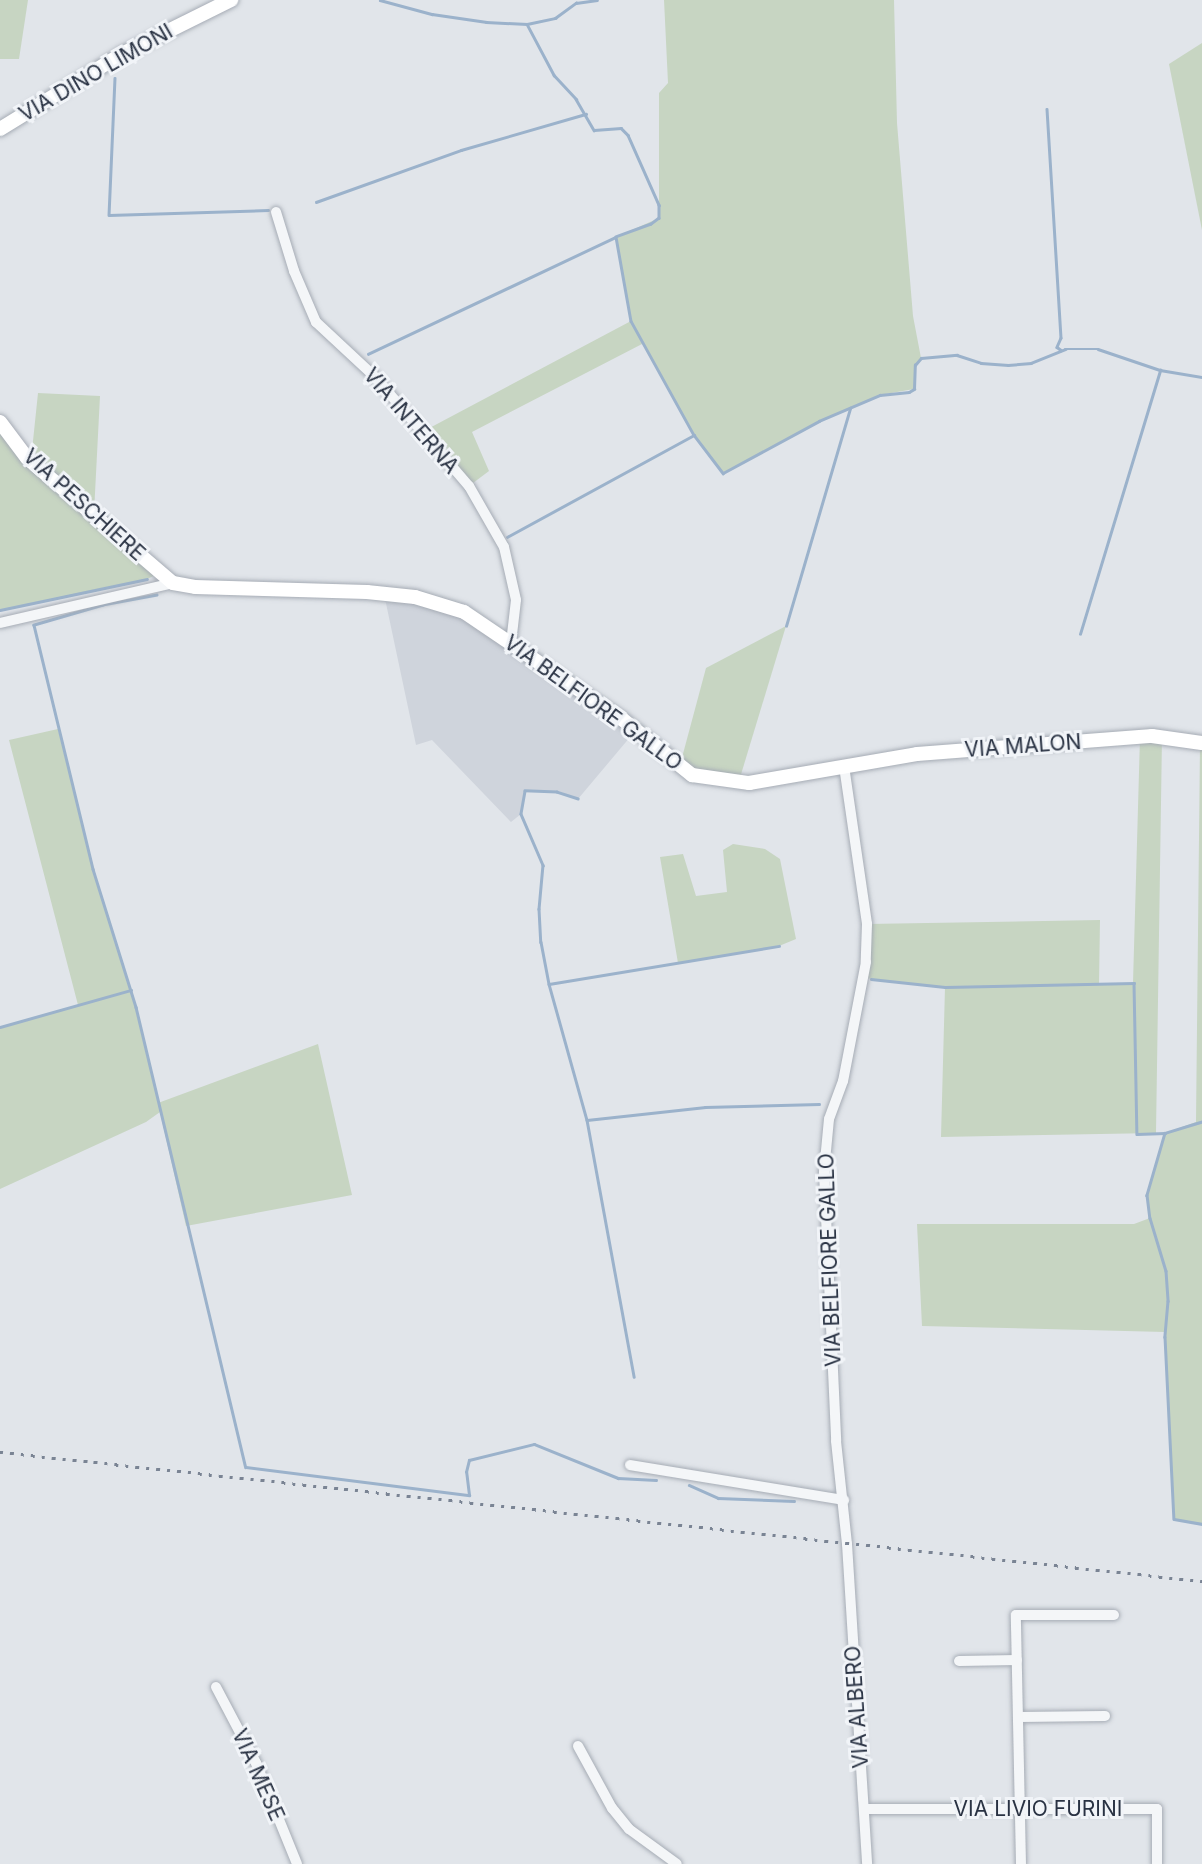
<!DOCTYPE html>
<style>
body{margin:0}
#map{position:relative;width:1202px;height:1864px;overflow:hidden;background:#e1e5ea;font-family:Inter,sans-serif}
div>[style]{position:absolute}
.built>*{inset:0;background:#cfd4dc}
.green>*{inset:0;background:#c7d5c2}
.stream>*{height:2.5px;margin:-1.25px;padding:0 1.25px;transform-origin:1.25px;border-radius:1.25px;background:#9bb2cb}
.roads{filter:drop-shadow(0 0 2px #a6acb5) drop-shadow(0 0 2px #a6acb5)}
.street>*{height:10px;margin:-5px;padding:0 5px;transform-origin:5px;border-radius:5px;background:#f4f6f8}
.secondary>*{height:14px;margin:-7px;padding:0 7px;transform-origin:7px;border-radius:7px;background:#fff}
.primary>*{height:14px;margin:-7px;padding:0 7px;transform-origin:7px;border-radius:7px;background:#fff}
.rail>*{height:2.5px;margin-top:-1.25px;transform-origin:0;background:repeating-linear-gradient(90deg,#7a8494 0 3.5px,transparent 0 10.5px)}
span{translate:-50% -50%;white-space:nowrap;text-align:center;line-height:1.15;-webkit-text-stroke:6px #f1f4f8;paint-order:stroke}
.street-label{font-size:21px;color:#293243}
</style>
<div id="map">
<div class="built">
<div style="clip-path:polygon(384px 594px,464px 612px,636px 730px,578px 799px,557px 792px,525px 791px,521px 814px,511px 822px,432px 740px,416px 745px)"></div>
</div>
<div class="green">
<div style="clip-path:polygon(0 0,28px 0,19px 59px,0 59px)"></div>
<div style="clip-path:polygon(664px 0,894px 0,897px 123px,913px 316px,921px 358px,915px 365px,914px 389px,880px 395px,819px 421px,723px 473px,694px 435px,644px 343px,472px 432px,489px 471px,469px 486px,422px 432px,631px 321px,616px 237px,659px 218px,659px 93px,668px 83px)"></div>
<div style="clip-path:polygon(1202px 43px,1202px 230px,1169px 64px)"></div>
<div style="clip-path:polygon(38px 393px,100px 396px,94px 513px,160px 573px,147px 579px,0 610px,0 422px,31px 460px)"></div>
<div style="clip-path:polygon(786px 626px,739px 781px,680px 765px,706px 668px)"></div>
<div style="clip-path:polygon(58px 729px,93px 869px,131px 990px,158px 1103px,318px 1044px,352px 1195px,186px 1226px,160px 1112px,146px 1122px,0 1189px,0 1027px,78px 1005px,9px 740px)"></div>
<div style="clip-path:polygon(1140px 737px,1162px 737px,1156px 1133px,941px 1137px,945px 987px,865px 978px,867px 924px,1100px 920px,1099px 984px,1133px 983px)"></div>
<div style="clip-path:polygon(1200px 743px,1202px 743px,1202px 1524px,1174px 1519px,1165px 1332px,922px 1326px,917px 1224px,1134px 1224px,1150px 1218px,1147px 1195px,1165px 1133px,1196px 1122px)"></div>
<div style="clip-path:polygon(733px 844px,765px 849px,780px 859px,796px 939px,779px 946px,678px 963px,660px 857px,683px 854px,696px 896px,727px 892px,723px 850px)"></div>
</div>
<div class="stream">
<div style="left:380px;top:0;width:54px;rotate:15.1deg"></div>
<div style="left:432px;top:14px;width:55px;rotate:8.4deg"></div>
<div style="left:486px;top:22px;width:41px;rotate:2.8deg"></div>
<div style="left:527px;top:24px;width:58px;rotate:62.1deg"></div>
<div style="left:554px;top:75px;width:33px;rotate:47deg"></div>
<div style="left:576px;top:99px;width:36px;rotate:60deg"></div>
<div style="left:594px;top:130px;width:27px;rotate:-4deg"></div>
<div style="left:621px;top:128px;width:10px;rotate:45deg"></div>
<div style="left:628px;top:135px;width:77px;rotate:66.1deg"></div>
<div style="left:659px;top:205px;width:13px;rotate:90deg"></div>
<div style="left:659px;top:218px;width:10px;rotate:143deg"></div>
<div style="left:651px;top:224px;width:37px;rotate:160deg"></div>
<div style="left:616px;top:237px;width:85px;rotate:79.9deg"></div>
<div style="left:631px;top:321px;width:130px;rotate:61.1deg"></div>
<div style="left:694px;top:435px;width:48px;rotate:52.7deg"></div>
<div style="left:723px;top:473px;width:109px;rotate:-28.4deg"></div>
<div style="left:819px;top:421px;width:66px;rotate:-23.1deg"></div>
<div style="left:880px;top:395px;width:29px;rotate:-6deg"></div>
<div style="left:909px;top:392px;width:6px;rotate:-31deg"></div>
<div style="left:914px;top:389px;width:24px;rotate:-88deg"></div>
<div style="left:915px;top:365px;width:9px;rotate:-49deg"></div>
<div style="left:921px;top:358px;width:36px;rotate:-5deg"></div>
<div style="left:957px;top:355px;width:25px;rotate:18deg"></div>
<div style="left:981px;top:363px;width:27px;rotate:4deg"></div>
<div style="left:1008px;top:365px;width:23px;rotate:-5deg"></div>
<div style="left:1031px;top:363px;width:37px;rotate:-22deg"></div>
<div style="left:1065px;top:349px;width:33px"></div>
<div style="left:1098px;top:349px;width:65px;rotate:18.7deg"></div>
<div style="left:1160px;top:370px;width:43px;rotate:9.5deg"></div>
<div style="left:527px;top:24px;width:29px;rotate:-12deg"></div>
<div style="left:555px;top:18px;width:26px;rotate:-36deg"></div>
<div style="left:576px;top:3px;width:21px;rotate:-8deg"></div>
<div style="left:115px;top:78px;width:137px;rotate:92.5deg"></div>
<div style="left:109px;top:215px;width:159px;rotate:-1.8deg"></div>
<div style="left:1047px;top:109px;width:229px;rotate:86.5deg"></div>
<div style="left:1061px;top:338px;width:10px;rotate:114deg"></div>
<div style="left:1057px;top:347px;width:5px;rotate:37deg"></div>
<div style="left:316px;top:202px;width:154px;rotate:-19.7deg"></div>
<div style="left:461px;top:150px;width:130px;rotate:-16.1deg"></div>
<div style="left:368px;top:354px;width:273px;rotate:-25.3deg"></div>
<div style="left:507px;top:537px;width:213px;rotate:-28.6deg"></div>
<div style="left:157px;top:595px;width:55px;rotate:169.5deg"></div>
<div style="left:103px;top:605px;width:72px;rotate:163.8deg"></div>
<div style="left:34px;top:625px;width:251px;rotate:76.4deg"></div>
<div style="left:93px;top:869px;width:145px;rotate:72.7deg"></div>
<div style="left:136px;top:1007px;width:473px;rotate:76.6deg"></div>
<div style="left:246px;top:1467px;width:225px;rotate:7.2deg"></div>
<div style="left:469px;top:1495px;width:23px;rotate:-97deg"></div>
<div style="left:466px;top:1472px;width:12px;rotate:-76deg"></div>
<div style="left:469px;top:1460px;width:67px;rotate:-13.8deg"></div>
<div style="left:534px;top:1444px;width:91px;rotate:22deg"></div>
<div style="left:618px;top:1478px;width:38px;rotate:3deg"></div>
<div style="left:0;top:610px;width:150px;rotate:-11.9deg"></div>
<div style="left:786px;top:626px;width:227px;rotate:-73.6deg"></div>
<div style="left:1080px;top:634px;width:276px;rotate:-73.1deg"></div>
<div style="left:578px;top:799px;width:22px;rotate:-162deg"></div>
<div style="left:557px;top:792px;width:32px;rotate:-178deg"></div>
<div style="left:525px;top:791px;width:23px;rotate:100deg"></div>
<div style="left:521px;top:814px;width:56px;rotate:66.7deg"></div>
<div style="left:543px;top:865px;width:44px;rotate:95.2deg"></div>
<div style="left:539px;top:909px;width:33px;rotate:87deg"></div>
<div style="left:541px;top:942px;width:43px;rotate:79.2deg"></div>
<div style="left:549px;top:984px;width:141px;rotate:74.4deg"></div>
<div style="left:587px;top:1120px;width:261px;rotate:79.6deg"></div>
<div style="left:871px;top:979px;width:74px;rotate:6.2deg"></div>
<div style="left:945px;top:987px;width:189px;rotate:-1.2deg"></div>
<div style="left:1134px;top:983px;width:151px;rotate:88.9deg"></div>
<div style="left:1137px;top:1134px;width:28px;rotate:-2deg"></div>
<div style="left:549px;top:984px;width:233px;rotate:-9.4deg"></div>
<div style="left:0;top:1027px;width:136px;rotate:-15.8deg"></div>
<div style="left:587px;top:1120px;width:119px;rotate:-6.3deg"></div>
<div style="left:705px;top:1107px;width:114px;rotate:-1.5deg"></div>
<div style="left:1202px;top:1122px;width:39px;rotate:163deg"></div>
<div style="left:1165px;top:1133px;width:65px;rotate:106.2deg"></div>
<div style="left:1147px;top:1195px;width:23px;rotate:83deg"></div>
<div style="left:1150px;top:1218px;width:55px;rotate:73.2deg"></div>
<div style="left:1166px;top:1271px;width:30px;rotate:86deg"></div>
<div style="left:1168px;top:1301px;width:36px;rotate:95deg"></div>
<div style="left:1165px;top:1337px;width:182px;rotate:87.2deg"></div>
<div style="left:1174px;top:1519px;width:28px;rotate:10deg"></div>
<div style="left:689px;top:1485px;width:32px;rotate:24deg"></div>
<div style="left:718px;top:1498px;width:76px;rotate:2.3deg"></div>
</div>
<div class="roads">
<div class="street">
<div style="left:276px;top:212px;width:62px;rotate:73deg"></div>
<div style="left:294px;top:271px;width:56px;rotate:66.7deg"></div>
<div style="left:316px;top:322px;width:82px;rotate:43deg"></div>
<div style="left:376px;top:378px;width:143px;rotate:49.3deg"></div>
<div style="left:469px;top:486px;width:70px;rotate:60.2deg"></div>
<div style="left:504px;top:547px;width:54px;rotate:77.2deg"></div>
<div style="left:516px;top:600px;width:43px;rotate:96.6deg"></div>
<div style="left:0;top:623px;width:178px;rotate:-13deg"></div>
<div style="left:844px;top:766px;width:160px;rotate:81.7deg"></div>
<div style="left:867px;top:924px;width:38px;rotate:92deg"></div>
<div style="left:866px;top:962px;width:121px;rotate:100.9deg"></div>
<div style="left:843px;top:1081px;width:40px;rotate:110.2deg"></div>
<div style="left:829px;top:1119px;width:53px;rotate:95.4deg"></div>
<div style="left:824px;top:1172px;width:269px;rotate:87.4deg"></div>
<div style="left:836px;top:1441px;width:104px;rotate:83.9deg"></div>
<div style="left:847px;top:1544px;width:321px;rotate:86.4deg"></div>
<div style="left:630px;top:1465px;width:217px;rotate:9.3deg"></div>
<div style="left:959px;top:1661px;width:58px;rotate:-1deg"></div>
<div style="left:216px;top:1687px;width:86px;rotate:62.2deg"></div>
<div style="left:256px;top:1763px;width:109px;rotate:67.9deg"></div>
<div style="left:1019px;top:1717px;width:86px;rotate:-0.7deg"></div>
<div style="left:578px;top:1746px;width:71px;rotate:61.3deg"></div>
<div style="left:612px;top:1808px;width:27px;rotate:51deg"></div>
<div style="left:629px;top:1829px;width:59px;rotate:36.1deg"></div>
<div style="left:864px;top:1809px;width:293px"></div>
<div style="left:1157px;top:1809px;width:55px;rotate:90deg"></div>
<div style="left:1021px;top:1864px;width:249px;rotate:-91.2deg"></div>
<div style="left:1016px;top:1615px;width:98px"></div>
</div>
<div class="secondary">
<div style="left:0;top:422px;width:45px;rotate:53.1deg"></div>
<div style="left:27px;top:458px;width:192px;rotate:40.6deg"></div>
<div style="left:173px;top:583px;width:22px;rotate:10deg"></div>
<div style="left:195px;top:587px;width:172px;rotate:1.7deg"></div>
<div style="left:367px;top:592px;width:48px;rotate:5.9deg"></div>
<div style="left:415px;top:597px;width:51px;rotate:17deg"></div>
<div style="left:464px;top:612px;width:191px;rotate:34.1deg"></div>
<div style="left:622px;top:719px;width:90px;rotate:38.7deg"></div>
<div style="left:692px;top:775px;width:58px;rotate:8deg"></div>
<div style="left:749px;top:783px;width:170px;rotate:-9.8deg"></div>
<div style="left:917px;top:754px;width:236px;rotate:-4.4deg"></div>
<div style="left:1152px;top:736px;width:50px;rotate:8deg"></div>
</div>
<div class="primary">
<div style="left:0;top:129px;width:143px;rotate:-31.6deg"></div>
<div style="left:122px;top:54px;width:122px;rotate:-26.4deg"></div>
</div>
</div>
<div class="rail">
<div style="left:0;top:1452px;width:1209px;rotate:6.13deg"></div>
</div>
<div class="street-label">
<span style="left:96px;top:73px;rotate:-30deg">VIA DINO LIMONI</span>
<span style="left:411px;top:421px;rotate:49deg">VIA INTERNA</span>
<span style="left:84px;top:505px;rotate:42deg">VIA PESCHIERE</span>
<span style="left:593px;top:703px;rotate:36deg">VIA BELFIORE GALLO</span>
<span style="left:1023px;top:746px;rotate:-4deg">VIA MALON</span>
<span style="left:830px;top:1260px;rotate:-92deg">VIA BELFIORE GALLO</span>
<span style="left:857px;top:1707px;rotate:-94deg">VIA ALBERO</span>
<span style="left:258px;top:1775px;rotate:66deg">VIA MESE</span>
<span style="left:1038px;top:1809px">VIA LIVIO FURINI</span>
</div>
</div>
